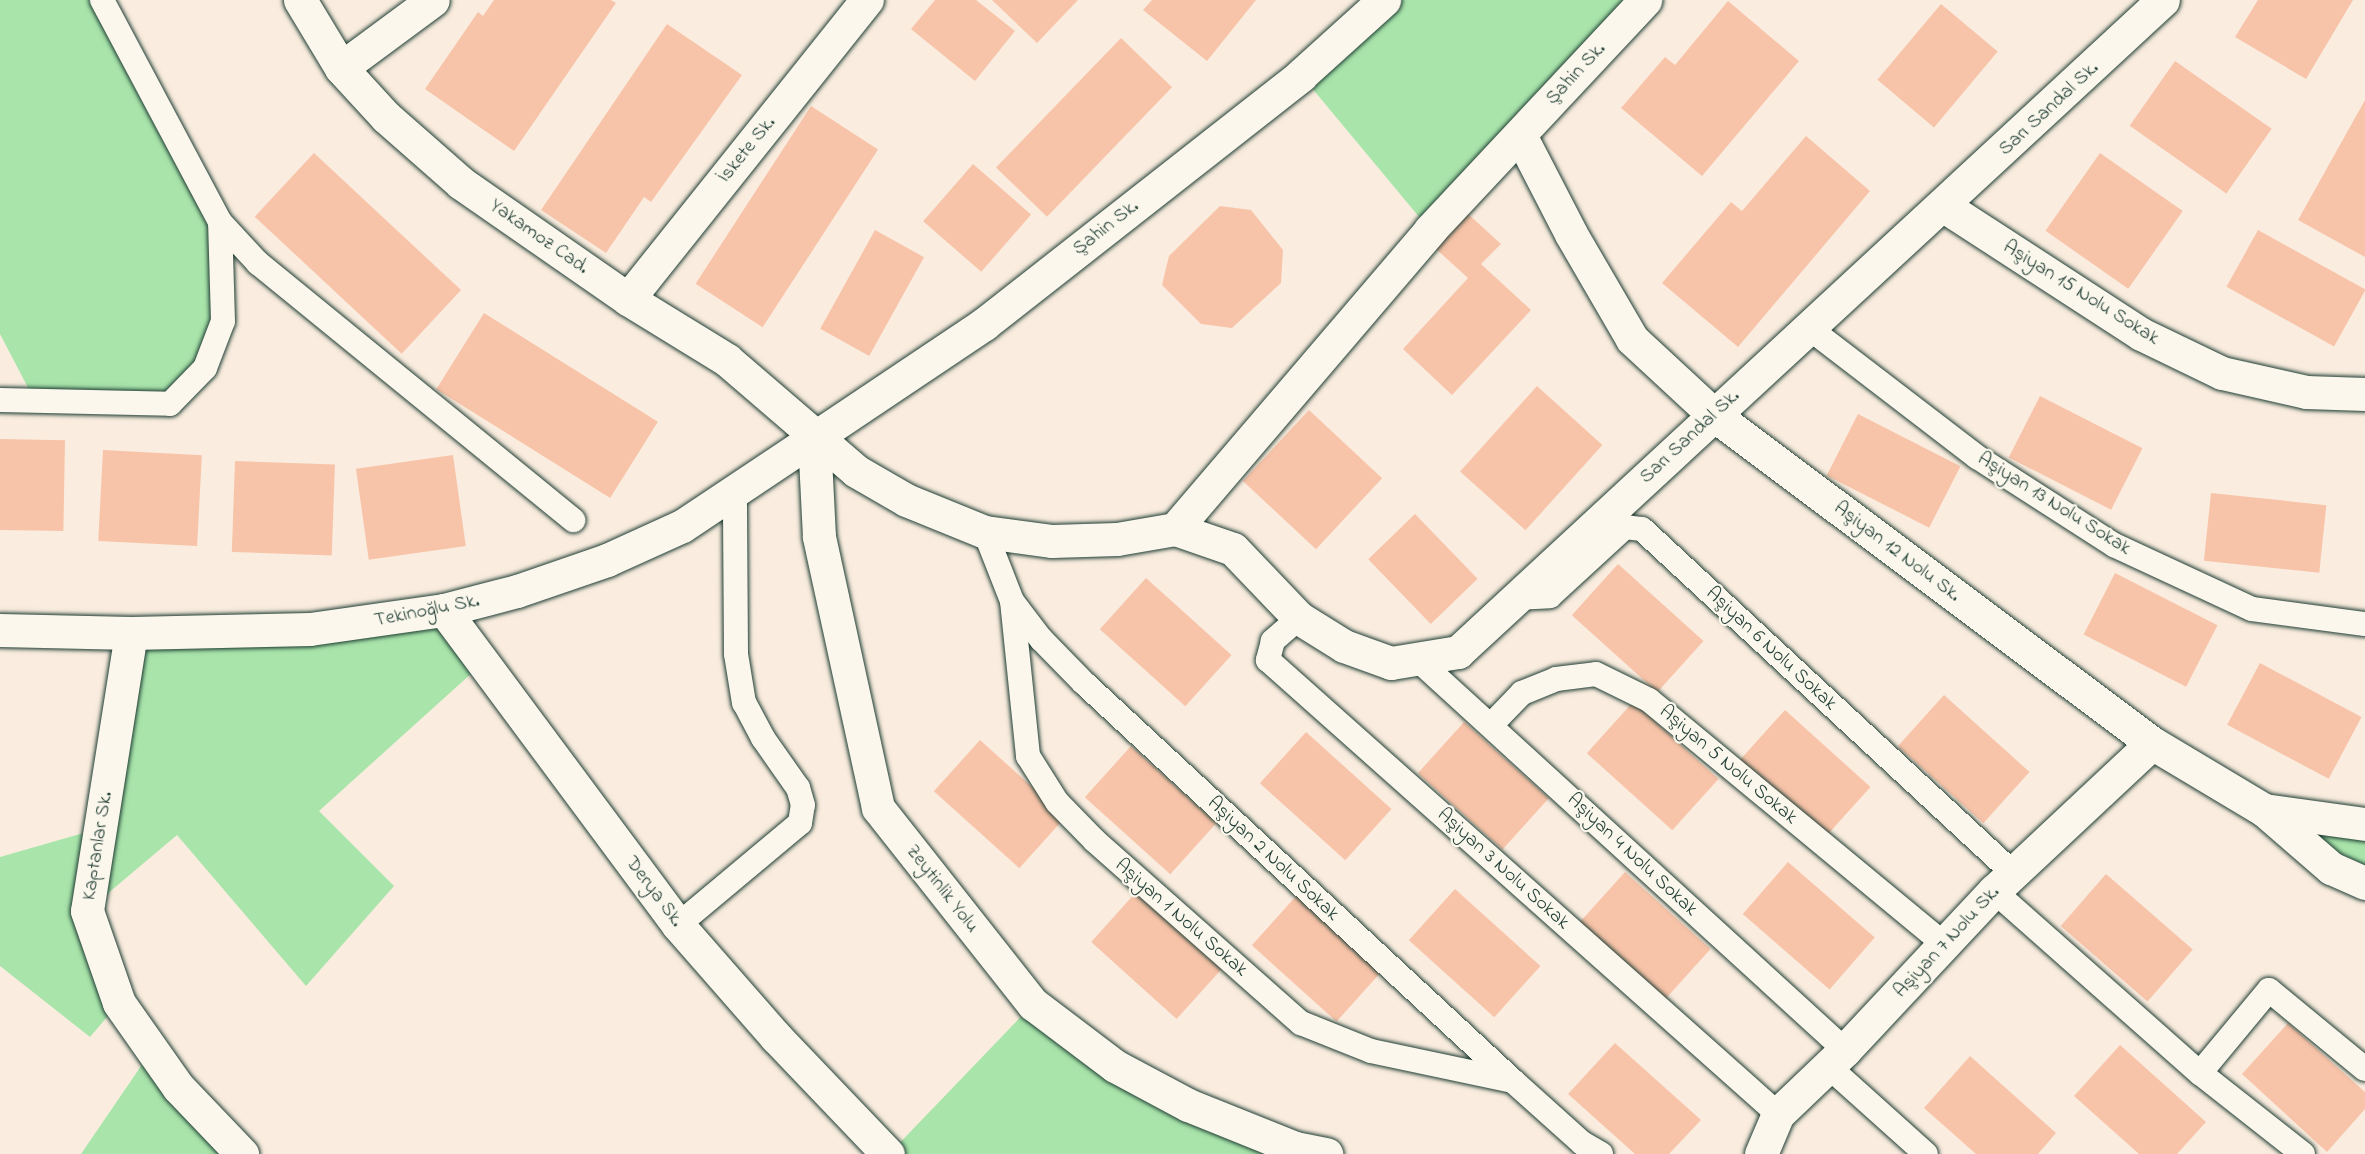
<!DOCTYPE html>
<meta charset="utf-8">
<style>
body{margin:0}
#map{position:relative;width:2365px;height:1154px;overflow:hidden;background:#faeddf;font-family:"Indie Flower",sans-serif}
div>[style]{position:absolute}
.green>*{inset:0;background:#a9e5ab}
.building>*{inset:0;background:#f8c4a9;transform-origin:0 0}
.roads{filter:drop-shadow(0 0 2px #1f3d34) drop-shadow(0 0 2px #1f3d34)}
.service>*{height:24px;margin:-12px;padding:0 12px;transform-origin:12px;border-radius:12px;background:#fbf7ec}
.minor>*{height:33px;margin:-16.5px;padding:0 16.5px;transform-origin:16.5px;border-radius:16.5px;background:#fbf7ec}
.tertiary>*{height:33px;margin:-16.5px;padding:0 16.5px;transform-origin:16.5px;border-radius:16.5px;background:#fbf7ec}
span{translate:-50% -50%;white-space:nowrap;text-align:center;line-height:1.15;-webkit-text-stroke:4.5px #fbf7ec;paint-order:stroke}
.street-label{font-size:20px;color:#1f3d34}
</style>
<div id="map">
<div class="green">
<div style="clip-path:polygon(0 0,102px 0,220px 222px,223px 321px,170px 404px,35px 401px,0 334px)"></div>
<div style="clip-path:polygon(1384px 0,1645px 0,1430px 230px,1301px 75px)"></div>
<div style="clip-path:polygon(444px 610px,483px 663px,319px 811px,394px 886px,306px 986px,177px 835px,87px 911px,119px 1003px,90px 1037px,0 966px,0 857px,101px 828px,131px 633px)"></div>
<div style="clip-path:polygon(2264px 810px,2365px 824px,2365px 883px)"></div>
<div style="clip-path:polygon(1033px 1004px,1115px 1066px,1326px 1154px,889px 1154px)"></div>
<div style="clip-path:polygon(152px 1050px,236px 1154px,81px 1154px)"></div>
</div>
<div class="building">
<div style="clip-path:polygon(494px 0,611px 0,616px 3px,514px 151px,425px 89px,478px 12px,483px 16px)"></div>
<div style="clip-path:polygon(935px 0,976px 0,1015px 31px,975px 81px,911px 29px)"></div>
<div style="clip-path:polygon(992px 0,1078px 0,1037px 43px)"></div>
<div style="clip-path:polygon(1152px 0,1256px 0,1207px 61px,1143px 10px)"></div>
<div style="clip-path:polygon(2258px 0,2353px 0,2306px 79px,2235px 37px)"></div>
<div style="clip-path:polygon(1728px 1px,1799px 61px,1702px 176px,1621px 108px,1665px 57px,1675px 65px)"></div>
<div style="left:1941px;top:4px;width:74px;height:99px;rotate:40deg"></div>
<div style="clip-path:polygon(667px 24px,742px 75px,651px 202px,644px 197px,606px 253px,541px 210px)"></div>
<div style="left:1121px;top:38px;width:71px;height:180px;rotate:44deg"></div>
<div style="left:2175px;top:61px;width:118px;height:79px;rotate:35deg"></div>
<div style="clip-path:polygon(2365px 100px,2365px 257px,2298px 220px)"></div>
<div style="left:811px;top:106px;width:80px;height:212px;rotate:33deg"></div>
<div style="clip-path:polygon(1806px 136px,1870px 191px,1738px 347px,1662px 283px,1731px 202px,1742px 211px)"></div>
<div style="left:314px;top:153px;width:201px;height:87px;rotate:43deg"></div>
<div style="left:2100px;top:153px;width:101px;height:95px;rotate:35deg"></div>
<div style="left:973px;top:164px;width:77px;height:76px;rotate:41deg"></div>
<div style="clip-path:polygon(1220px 206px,1251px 210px,1283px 250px,1281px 283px,1232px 328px,1201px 324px,1162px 285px,1169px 256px)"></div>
<div style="clip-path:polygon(1467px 213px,1501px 244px,1481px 264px,1531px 310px,1452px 395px,1403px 349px,1468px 278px,1435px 248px)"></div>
<div style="left:875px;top:230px;width:56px;height:113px;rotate:29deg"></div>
<div style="left:2258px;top:230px;width:123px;height:65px;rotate:29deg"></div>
<div style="left:484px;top:313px;width:205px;height:90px;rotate:32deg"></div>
<div style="left:1537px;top:386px;width:88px;height:115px;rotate:42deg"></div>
<div style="left:2040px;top:396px;width:115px;height:69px;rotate:27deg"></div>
<div style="left:1309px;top:410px;width:100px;height:97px;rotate:43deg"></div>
<div style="left:1858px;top:414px;width:115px;height:69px;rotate:27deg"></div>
<div style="left:0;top:439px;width:65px;height:91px;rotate:1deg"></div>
<div style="left:103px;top:450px;width:99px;height:91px;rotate:3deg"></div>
<div style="left:453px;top:455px;width:92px;height:98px;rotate:82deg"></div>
<div style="left:235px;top:461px;width:100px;height:91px;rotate:2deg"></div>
<div style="left:2211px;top:493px;width:116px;height:68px;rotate:6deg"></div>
<div style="left:1415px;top:514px;width:90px;height:65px;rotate:46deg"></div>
<div style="left:1618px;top:564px;width:115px;height:69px;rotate:42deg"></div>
<div style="left:2115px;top:573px;width:115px;height:69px;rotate:27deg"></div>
<div style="left:1146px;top:578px;width:115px;height:69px;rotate:42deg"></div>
<div style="left:2260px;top:663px;width:115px;height:70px;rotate:28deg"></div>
<div style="left:1944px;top:695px;width:115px;height:69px;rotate:42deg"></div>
<div style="left:1633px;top:702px;width:115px;height:69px;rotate:42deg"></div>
<div style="left:1785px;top:710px;width:115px;height:69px;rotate:42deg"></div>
<div style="left:1464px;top:722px;width:114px;height:69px;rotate:42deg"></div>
<div style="left:1306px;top:732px;width:115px;height:69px;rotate:42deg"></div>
<div style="left:980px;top:740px;width:115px;height:69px;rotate:42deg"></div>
<div style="left:1131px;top:746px;width:115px;height:69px;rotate:42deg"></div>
<div style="left:1788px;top:862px;width:115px;height:69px;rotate:41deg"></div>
<div style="left:1625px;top:872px;width:115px;height:69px;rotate:42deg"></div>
<div style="left:2106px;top:874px;width:115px;height:69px;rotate:41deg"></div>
<div style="left:1455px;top:889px;width:115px;height:69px;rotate:42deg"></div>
<div style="left:1138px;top:890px;width:115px;height:70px;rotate:42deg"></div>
<div style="left:1298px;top:894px;width:114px;height:69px;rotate:42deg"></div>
<div style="clip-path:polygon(2288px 1023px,2365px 1092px,2365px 1109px,2327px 1152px,2242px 1074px)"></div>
<div style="clip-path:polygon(1615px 1043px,1701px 1120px,1669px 1154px,1635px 1154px,1568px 1094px)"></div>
<div style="clip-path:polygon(2120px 1045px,2206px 1122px,2177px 1154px,2139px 1154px,2074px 1096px)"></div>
<div style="clip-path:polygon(1970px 1056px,2056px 1133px,2038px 1154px,1976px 1154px,1924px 1108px)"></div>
</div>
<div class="roads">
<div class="service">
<div style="left:102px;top:0;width:251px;rotate:62deg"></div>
<div style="left:220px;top:222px;width:56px;rotate:47.2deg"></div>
<div style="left:258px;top:263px;width:407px;rotate:39.2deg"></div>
<div style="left:1809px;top:328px;width:212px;rotate:37.5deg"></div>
<div style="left:1977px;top:457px;width:163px;rotate:32.7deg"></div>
<div style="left:2114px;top:545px;width:152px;rotate:24.9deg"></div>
<div style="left:2252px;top:609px;width:114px;rotate:7.6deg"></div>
<div style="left:0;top:400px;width:170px;rotate:1.3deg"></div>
<div style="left:170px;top:404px;width:50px;rotate:-45.8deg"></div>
<div style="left:205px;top:368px;width:50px;rotate:-69deg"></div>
<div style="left:223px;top:321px;width:99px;rotate:-91.7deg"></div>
<div style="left:985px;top:532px;width:74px;rotate:68.6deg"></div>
<div style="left:1012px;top:601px;width:48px;rotate:52.7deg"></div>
<div style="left:1041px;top:639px;width:62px;rotate:45.7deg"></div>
<div style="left:1084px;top:683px;width:585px;rotate:42.85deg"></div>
<div style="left:1513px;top:1081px;width:93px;rotate:41.9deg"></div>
<div style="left:1582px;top:1143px;width:22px;rotate:30deg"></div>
<div style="left:1515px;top:598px;width:35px;rotate:-3deg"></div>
<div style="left:1550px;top:596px;width:102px;rotate:-42.6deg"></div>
<div style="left:1625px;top:527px;width:17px;rotate:7deg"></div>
<div style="left:1642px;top:529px;width:506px;rotate:42.84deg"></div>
<div style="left:1012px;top:601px;width:156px;rotate:84.1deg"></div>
<div style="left:1028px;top:756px;width:54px;rotate:57.8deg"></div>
<div style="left:1057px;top:802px;width:54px;rotate:45.7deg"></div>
<div style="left:1095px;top:841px;width:275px;rotate:41.5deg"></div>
<div style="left:1301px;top:1023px;width:75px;rotate:21.8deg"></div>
<div style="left:1371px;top:1051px;width:145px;rotate:11.9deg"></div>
<div style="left:1299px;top:618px;width:35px;rotate:139deg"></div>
<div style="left:1273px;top:641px;width:20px;rotate:105deg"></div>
<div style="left:1268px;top:660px;width:683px;rotate:41.68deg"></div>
<div style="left:1418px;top:660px;width:578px;rotate:42.41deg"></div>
<div style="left:1491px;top:725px;width:45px;rotate:-45.9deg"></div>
<div style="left:1522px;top:693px;width:37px;rotate:-22deg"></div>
<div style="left:1556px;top:679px;width:40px;rotate:-7.1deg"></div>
<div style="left:1596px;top:674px;width:59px;rotate:26.1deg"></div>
<div style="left:1649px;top:700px;width:384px;rotate:39.6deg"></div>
<div style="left:1994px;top:891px;width:275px;rotate:41.5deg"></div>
<div style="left:2200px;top:1073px;width:131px;rotate:38.2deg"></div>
<div style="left:678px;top:925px;width:159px;rotate:-39.9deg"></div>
<div style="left:800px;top:823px;width:18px;rotate:-81deg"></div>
<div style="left:803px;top:805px;width:18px;rotate:-106deg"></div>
<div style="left:798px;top:788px;width:61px;rotate:-125deg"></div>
<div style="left:763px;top:738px;width:40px;rotate:-118deg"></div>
<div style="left:744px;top:703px;width:50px;rotate:-99.3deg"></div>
<div style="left:736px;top:654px;width:162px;rotate:-90.4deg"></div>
<div style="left:1829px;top:1067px;width:130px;rotate:41.9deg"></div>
<div style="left:2200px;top:1073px;width:108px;rotate:-50.3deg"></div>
<div style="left:2269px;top:990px;width:124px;rotate:39.5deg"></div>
</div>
<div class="minor">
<div style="left:1520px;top:135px;width:111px;rotate:62.7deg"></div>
<div style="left:1571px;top:234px;width:121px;rotate:59.8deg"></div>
<div style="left:1632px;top:339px;width:112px;rotate:42.8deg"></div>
<div style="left:1714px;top:415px;width:547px;rotate:36.83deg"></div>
<div style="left:2152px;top:743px;width:131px;rotate:30.9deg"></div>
<div style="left:2264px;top:810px;width:89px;rotate:40.9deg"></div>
<div style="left:2331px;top:868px;width:37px;rotate:24deg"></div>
<div style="left:628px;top:299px;width:383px;rotate:-51.4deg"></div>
<div style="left:814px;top:438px;width:205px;rotate:-33.8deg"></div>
<div style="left:984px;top:324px;width:403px;rotate:-38.1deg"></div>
<div style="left:1301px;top:75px;width:112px;rotate:-42.1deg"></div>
<div style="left:1175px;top:529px;width:393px;rotate:-49.5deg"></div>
<div style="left:1430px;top:230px;width:315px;rotate:-46.9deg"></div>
<div style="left:444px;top:610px;width:392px;rotate:53.4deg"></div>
<div style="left:678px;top:925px;width:149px;rotate:48.8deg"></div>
<div style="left:776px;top:1037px;width:162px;rotate:46.3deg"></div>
<div style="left:131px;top:633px;width:281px;rotate:99deg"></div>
<div style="left:87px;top:911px;width:97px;rotate:70.8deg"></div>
<div style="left:119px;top:1003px;width:103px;rotate:54.9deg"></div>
<div style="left:178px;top:1087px;width:93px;rotate:46.3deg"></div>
<div style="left:2264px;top:810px;width:102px;rotate:7.9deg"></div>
<div style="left:1761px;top:1154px;width:43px;rotate:-67deg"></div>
<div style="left:1778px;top:1114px;width:93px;rotate:-43.7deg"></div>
<div style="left:1845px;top:1050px;width:218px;rotate:-46.9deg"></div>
<div style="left:1994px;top:891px;width:216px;rotate:-43.1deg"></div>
</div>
<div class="tertiary">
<div style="left:300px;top:0;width:79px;rotate:58.9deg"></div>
<div style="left:341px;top:68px;width:67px;rotate:47.4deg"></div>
<div style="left:386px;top:117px;width:100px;rotate:41.3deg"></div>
<div style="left:461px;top:183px;width:203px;rotate:34.8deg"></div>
<div style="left:628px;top:299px;width:116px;rotate:31.6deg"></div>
<div style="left:727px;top:360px;width:170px;rotate:40.7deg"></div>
<div style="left:856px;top:471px;width:58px;rotate:30.1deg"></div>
<div style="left:906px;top:500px;width:85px;rotate:22.1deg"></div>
<div style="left:985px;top:532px;width:68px;rotate:7.7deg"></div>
<div style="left:1052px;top:541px;width:65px;rotate:-1.8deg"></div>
<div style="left:1117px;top:539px;width:59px;rotate:-9.8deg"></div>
<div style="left:1175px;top:529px;width:61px;rotate:19deg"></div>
<div style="left:1233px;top:549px;width:95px;rotate:46.3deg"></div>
<div style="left:1299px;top:618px;width:53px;rotate:31.9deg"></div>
<div style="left:1344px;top:646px;width:50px;rotate:19.9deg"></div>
<div style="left:1391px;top:663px;width:68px;rotate:-9.3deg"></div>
<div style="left:1458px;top:652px;width:960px;rotate:-42.76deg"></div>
<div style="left:341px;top:68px;width:114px;rotate:-36.5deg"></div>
<div style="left:1944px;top:206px;width:235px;rotate:33deg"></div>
<div style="left:2141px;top:334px;width:90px;rotate:25.7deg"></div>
<div style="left:2222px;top:373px;width:86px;rotate:12.7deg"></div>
<div style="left:2306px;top:392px;width:59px;rotate:1.9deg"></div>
<div style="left:814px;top:438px;width:99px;rotate:87.1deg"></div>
<div style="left:819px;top:537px;width:277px;rotate:77.7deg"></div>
<div style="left:878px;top:808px;width:250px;rotate:51.7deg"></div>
<div style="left:1033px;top:1004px;width:103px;rotate:37.1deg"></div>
<div style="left:1115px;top:1066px;width:83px;rotate:28.1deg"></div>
<div style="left:1188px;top:1105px;width:115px;rotate:21.9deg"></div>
<div style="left:1295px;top:1148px;width:32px;rotate:11deg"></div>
<div style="left:0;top:630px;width:131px;rotate:1.3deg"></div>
<div style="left:131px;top:633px;width:179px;rotate:-1.3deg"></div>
<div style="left:310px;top:629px;width:135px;rotate:-8.1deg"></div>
<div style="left:444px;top:610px;width:75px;rotate:-14.6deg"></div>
<div style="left:517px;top:591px;width:95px;rotate:-19deg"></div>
<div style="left:607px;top:560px;width:82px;rotate:-24.4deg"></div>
<div style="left:682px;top:526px;width:159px;rotate:-33.7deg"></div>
</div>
</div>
<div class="street-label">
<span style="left:1576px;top:74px;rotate:-47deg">Şahin Sk.</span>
<span style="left:2049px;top:109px;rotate:-43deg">Sarı Sandal Sk.</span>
<span style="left:747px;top:150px;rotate:-51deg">İskete Sk.</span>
<span style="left:1106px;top:228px;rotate:-38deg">Şahin Sk.</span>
<span style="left:539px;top:237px;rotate:35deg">Yakamoz Cad.</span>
<span style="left:2081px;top:293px;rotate:32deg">Aşiyan 15 Nolu Sokak</span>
<span style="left:1690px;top:437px;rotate:-43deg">Sarı Sandal Sk.</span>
<span style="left:2054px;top:504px;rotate:32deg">Aşiyan 13 Nolu Sokak</span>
<span style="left:1897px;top:552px;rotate:37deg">Aşiyan 12 Nolu Sk.</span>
<span style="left:427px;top:611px;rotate:-11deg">Tekinoğlu Sk.</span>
<span style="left:1771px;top:649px;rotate:43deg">Aşiyan 6 Nolu Sokak</span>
<span style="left:1728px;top:765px;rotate:40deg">Aşiyan 5 Nolu Sokak</span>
<span style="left:98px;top:846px;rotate:-81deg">Kaptanlar Sk.</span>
<span style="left:1632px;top:855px;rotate:43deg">Aşiyan 4 Nolu Sokak</span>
<span style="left:1273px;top:859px;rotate:43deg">Aşiyan 2 Nolu Sokak</span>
<span style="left:1503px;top:869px;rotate:42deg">Aşiyan 3 Nolu Sokak</span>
<span style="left:942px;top:889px;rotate:52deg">Zeytinlik Yolu</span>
<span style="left:654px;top:892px;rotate:53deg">Derya Sk.</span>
<span style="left:1181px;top:918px;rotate:41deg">Aşiyan 1 Nolu Sokak</span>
<span style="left:1947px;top:942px;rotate:-47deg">Aşiyan 7 Nolu Sk.</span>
</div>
</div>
